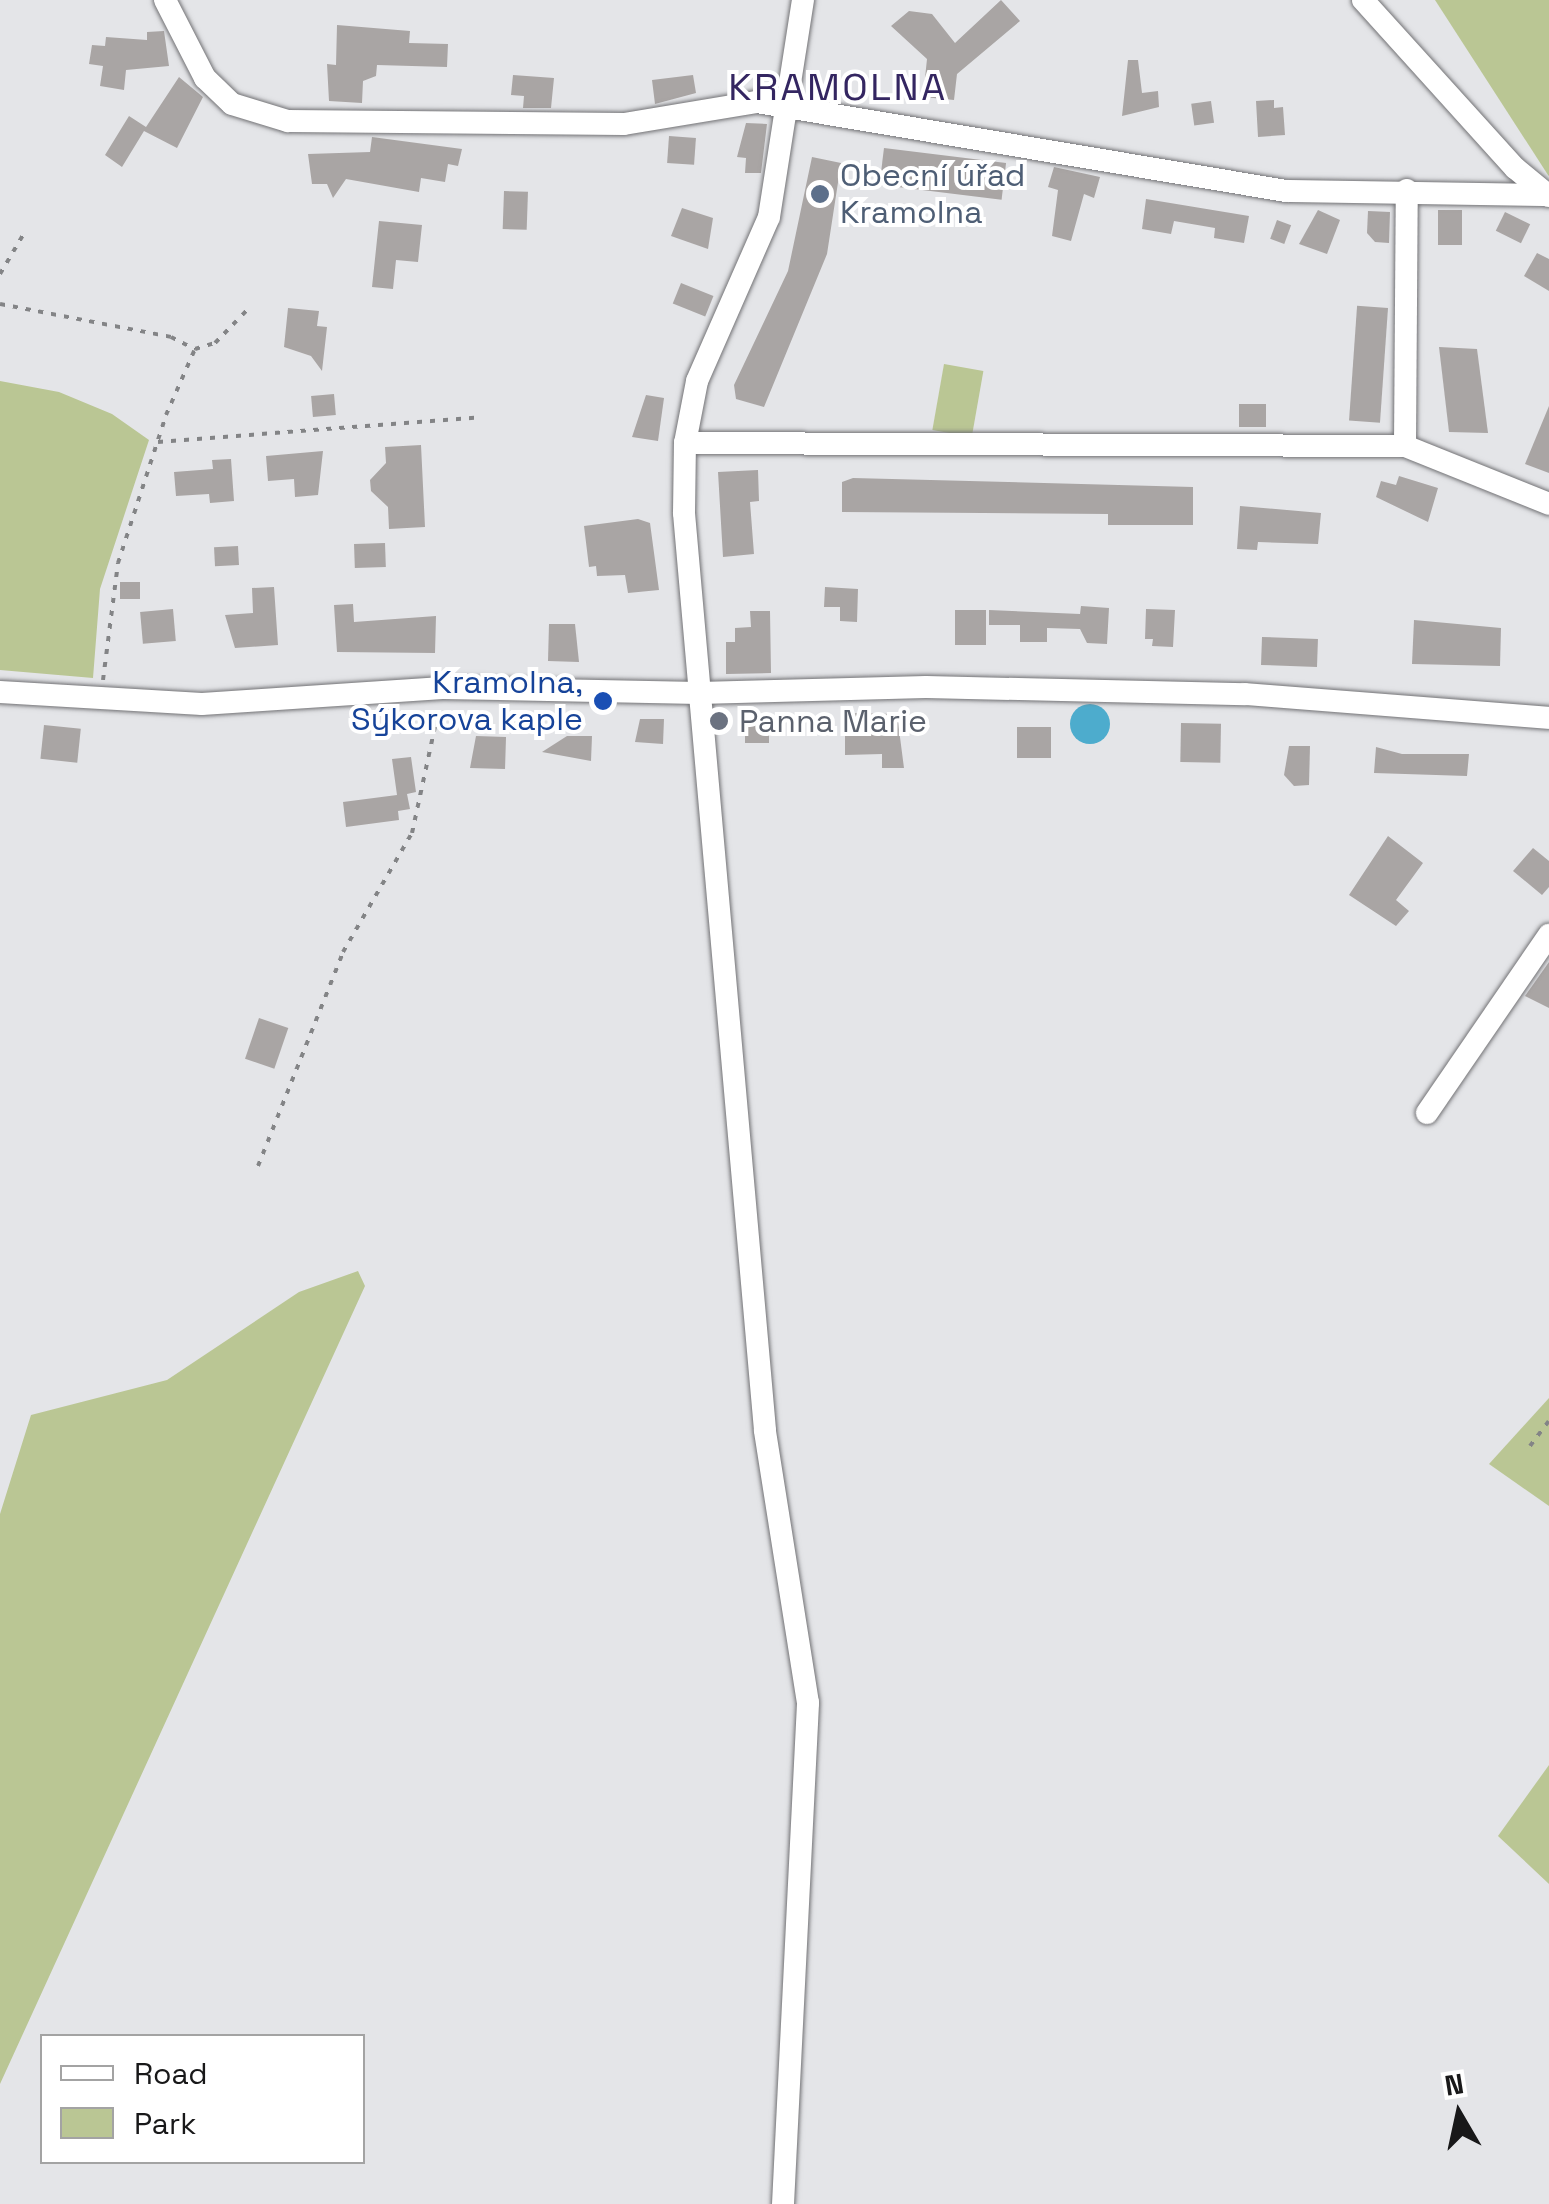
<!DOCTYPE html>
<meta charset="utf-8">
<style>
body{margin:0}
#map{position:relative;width:1549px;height:2204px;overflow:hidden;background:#e4e5e8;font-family:"Space Grotesk",sans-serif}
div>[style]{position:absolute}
.green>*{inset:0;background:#bac694;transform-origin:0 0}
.water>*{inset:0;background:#4daccd}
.round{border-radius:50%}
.building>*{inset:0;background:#a9a5a4;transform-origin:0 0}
.path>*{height:4px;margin-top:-2px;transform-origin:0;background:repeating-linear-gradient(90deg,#838486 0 5px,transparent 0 13px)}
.roads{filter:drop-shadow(0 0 2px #727275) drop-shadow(0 0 2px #727275)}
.minor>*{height:22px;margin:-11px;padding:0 11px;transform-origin:11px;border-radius:11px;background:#fff}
.dots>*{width:28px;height:28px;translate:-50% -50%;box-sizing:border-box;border:5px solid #fff;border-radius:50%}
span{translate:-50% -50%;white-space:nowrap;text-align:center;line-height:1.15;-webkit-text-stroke:8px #fff;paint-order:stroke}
.service-label{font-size:32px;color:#4e5e75}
.left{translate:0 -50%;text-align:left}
.transit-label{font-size:32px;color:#164399}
.right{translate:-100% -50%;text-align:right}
.worship-label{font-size:32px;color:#5b616d}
.quarter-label{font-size:38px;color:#342661;letter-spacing:2.5px}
.legend{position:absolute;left:40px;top:2034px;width:325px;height:130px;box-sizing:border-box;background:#fff;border:2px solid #a3a3a3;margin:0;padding:12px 18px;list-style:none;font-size:30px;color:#181819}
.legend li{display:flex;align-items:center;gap:20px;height:50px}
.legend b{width:50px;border:2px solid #a3a3a3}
.north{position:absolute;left:1409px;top:2064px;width:100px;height:100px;-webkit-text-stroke:8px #fff;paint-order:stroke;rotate:351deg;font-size:28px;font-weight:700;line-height:40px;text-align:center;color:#181819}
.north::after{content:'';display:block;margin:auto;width:35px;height:45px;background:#181819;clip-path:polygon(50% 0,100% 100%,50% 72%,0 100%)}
</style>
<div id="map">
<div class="green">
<div style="clip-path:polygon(1435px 0,1549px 0,1549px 176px,1548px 175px)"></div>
<div style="left:944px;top:364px;width:40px;height:67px;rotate:10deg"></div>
<div style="clip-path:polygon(0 381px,59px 392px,112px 414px,149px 440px,100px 589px,93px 678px,0 670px)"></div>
<div style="clip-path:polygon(358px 1271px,365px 1286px,0 2084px,0 1514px,31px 1415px,167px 1380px,299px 1292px)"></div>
<div style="clip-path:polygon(1549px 1398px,1549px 1506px,1489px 1464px)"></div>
<div style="clip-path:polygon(1549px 1765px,1549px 1884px,1498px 1836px)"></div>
</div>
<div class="water">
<div class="round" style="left:1070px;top:704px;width:40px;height:40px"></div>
</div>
<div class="building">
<div style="clip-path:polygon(1001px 0,1020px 21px,957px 74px,954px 100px,923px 97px,927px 59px,891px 26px,909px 11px,932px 14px,955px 43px)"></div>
<div style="clip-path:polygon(337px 25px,410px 31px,409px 43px,448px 44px,447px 67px,377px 65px,376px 76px,363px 81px,362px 103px,329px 101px,327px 64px,336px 65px)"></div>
<div style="clip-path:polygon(164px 31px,169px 66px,126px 70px,124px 90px,100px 86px,103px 66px,89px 64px,92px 45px,105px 46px,106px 37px,147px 40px,147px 32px)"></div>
<div style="clip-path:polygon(1128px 60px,1138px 60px,1142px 93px,1158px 91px,1159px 107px,1122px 116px)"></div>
<div style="clip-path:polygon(513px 75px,554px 78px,551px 108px,523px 108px,524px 96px,511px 95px)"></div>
<div style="clip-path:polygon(693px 75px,696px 93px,655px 104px,652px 80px)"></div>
<div style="clip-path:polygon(179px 77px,203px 97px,177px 148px,144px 131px,122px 167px,105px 155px,129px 116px,146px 127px)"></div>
<div style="clip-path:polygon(1274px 100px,1274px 108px,1283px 107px,1285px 135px,1258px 137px,1256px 101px)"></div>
<div style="left:1211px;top:101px;width:22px;height:20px;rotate:82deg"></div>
<div style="clip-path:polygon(746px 123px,767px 124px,761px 173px,745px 173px,746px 158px,737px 157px)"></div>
<div style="left:669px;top:136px;width:27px;height:27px;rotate:4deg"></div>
<div style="clip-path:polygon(372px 137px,462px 149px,458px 166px,448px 164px,445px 182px,421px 178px,419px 192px,346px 179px,333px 198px,327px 184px,312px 184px,308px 154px,370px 152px)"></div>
<div style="left:884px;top:148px;width:123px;height:37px;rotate:7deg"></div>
<div style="clip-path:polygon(812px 157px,841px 163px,827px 254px,764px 407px,736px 399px,734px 385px,788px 271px)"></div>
<div style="clip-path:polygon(1054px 167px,1100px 177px,1094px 198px,1084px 194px,1071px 241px,1052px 236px,1058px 190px,1048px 187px)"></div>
<div style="left:504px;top:191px;width:24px;height:38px;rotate:2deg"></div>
<div style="clip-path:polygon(1146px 199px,1249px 216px,1244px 243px,1214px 238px,1215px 228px,1174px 221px,1171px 234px,1142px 229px)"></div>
<div style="clip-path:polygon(682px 208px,713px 218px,708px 249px,671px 236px)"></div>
<div style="clip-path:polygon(1318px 210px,1340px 220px,1327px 254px,1299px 244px)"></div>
<div style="left:1438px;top:210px;width:24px;height:35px"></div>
<div style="clip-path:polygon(1368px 211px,1390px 212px,1389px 243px,1375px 242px,1367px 233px)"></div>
<div style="left:1505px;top:212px;width:28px;height:21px;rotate:26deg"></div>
<div style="left:1277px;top:220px;width:15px;height:20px;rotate:20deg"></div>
<div style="clip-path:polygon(379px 221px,422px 225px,418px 262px,396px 260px,393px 289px,372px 287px)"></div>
<div style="clip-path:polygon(1537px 253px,1549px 259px,1549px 291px,1524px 276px)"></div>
<div style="left:681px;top:283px;width:35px;height:22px;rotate:22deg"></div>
<div style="clip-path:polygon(288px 308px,319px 311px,317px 326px,327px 327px,322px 371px,311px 356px,284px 347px)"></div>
<div style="left:1388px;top:308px;width:115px;height:31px;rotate:94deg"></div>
<div style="clip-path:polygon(1439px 347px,1477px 349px,1488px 433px,1449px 432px)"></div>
<div style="left:334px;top:394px;width:21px;height:23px;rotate:85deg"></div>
<div style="clip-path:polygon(646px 395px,664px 398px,658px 441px,632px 437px)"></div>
<div style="left:1239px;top:404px;width:27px;height:23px"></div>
<div style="clip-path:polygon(1549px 406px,1549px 473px,1525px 464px)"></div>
<div style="clip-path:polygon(421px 445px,425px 527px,389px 529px,388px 507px,371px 491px,370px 480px,386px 463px,385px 447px)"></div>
<div style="clip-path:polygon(323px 451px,318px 495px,295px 497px,294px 479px,268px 481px,266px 456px)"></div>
<div style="clip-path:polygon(231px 459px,234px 501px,210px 503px,209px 494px,176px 496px,174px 472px,213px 469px,212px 460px)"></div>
<div style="clip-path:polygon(758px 470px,759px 501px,750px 502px,754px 554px,723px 557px,718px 472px)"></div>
<div style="clip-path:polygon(1399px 476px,1438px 488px,1428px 522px,1376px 497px,1381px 481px,1396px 485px)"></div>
<div style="clip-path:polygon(853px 478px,1193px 487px,1193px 525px,1108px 525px,1108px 514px,842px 512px,842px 482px)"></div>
<div style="clip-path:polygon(1240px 506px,1321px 513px,1318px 544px,1258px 542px,1257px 550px,1237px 549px)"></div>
<div style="clip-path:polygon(638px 519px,650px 523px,659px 590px,628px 593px,625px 575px,597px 576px,596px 566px,589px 567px,584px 526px)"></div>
<div style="left:385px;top:543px;width:24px;height:31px;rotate:88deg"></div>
<div style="left:238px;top:546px;width:19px;height:24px;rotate:87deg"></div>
<div style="left:120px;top:582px;width:20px;height:17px"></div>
<div style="clip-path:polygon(274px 587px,278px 645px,235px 648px,225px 615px,253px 613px,252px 588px)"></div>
<div style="clip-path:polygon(825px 587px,858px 589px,857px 622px,840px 621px,840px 607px,824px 607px)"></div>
<div style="clip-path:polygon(353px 604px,354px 622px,436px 616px,435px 653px,337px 652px,334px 605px)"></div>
<div style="clip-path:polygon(1081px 606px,1109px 608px,1107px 644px,1087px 643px,1080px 629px,1047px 628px,1047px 642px,1020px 642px,1020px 625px,989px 625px,989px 610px,1080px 614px)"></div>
<div style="left:173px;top:609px;width:32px;height:33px;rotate:85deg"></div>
<div style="clip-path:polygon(1146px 609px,1175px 610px,1173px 647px,1152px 646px,1153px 639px,1145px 639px)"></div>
<div style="left:955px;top:610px;width:31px;height:35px"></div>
<div style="clip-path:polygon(750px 611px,770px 611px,771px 673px,726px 674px,726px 642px,735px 642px,735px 628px,751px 627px)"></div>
<div style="clip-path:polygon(1414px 620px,1501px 628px,1500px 666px,1412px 664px)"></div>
<div style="clip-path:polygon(549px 624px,575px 624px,579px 662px,548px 661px)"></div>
<div style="left:1262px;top:637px;width:56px;height:28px;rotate:2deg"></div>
<div style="clip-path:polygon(845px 713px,897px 714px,904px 768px,882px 768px,882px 754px,845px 755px)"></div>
<div style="clip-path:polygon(640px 719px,664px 719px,663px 744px,635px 742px)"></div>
<div style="left:1181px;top:723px;width:40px;height:39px;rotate:1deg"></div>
<div style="left:745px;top:724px;width:24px;height:19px"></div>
<div style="left:44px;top:725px;width:37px;height:34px;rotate:6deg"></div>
<div style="left:1017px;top:727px;width:34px;height:31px"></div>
<div style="clip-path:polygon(476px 736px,506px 737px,505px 769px,470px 768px)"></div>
<div style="clip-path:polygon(567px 736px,592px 736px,591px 761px,542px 752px)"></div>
<div style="clip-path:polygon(1289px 746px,1310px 746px,1309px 785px,1294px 786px,1284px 775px)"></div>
<div style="clip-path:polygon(1376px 747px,1402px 754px,1469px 754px,1467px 776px,1374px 773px)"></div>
<div style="clip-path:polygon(411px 757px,416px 792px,407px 794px,410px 809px,398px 811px,399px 820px,346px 827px,343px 802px,397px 795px,392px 759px)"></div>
<div style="clip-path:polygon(1388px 836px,1423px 863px,1396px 900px,1409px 911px,1396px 926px,1349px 895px)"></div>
<div style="clip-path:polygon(1533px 848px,1549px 861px,1549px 887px,1542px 895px,1513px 871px)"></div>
<div style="clip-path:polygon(1549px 962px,1549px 1008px,1525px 996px)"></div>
<div style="left:259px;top:1018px;width:31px;height:43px;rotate:19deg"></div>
</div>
<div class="path">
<div style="left:0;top:274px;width:51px;rotate:-59.4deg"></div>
<div style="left:0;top:304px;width:174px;rotate:10.9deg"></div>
<div style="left:171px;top:337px;width:27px;rotate:27deg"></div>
<div style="left:158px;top:442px;width:324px;rotate:-4.4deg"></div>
<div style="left:103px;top:680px;width:118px;rotate:-82.7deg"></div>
<div style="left:118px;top:563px;width:156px;rotate:-72deg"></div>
<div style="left:166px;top:415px;width:72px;rotate:-66.3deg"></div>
<div style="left:195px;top:349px;width:21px;rotate:-17deg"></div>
<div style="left:215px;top:343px;width:49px;rotate:-45.8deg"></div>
<div style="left:258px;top:1166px;width:230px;rotate:-68.3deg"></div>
<div style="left:343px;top:952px;width:138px;rotate:-59.9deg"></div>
<div style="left:412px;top:833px;width:128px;rotate:-77.8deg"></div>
<div style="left:1530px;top:1446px;width:31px;rotate:-53deg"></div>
</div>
<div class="roads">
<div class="minor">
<div style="left:165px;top:0;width:88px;rotate:62.9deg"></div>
<div style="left:205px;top:78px;width:37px;rotate:44deg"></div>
<div style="left:232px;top:104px;width:59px;rotate:16.9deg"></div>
<div style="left:288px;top:121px;width:336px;rotate:0.5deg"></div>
<div style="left:624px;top:124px;width:135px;rotate:-9.4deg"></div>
<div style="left:757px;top:102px;width:536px;rotate:9.55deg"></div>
<div style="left:1286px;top:191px;width:261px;rotate:0.9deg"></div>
<div style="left:1363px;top:0;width:227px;rotate:47.9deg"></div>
<div style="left:1515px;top:168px;width:44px;rotate:39.5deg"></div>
<div style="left:685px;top:443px;width:720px;rotate:0.24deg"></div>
<div style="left:1405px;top:446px;width:155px;rotate:21.9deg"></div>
<div style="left:1405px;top:446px;width:256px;rotate:-89.6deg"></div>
<div style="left:0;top:692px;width:202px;rotate:3.4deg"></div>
<div style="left:202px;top:704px;width:241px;rotate:-3.8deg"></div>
<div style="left:442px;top:688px;width:257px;rotate:1.1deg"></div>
<div style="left:699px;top:693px;width:227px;rotate:-1.5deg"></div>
<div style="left:926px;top:687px;width:319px;rotate:1.3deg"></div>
<div style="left:1245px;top:694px;width:305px;rotate:4.5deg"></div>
<div style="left:1427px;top:1113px;width:216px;rotate:-55.6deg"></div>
<div style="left:783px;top:2204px;width:502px;rotate:-87.14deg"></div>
<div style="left:808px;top:1703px;width:276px;rotate:-99deg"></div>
<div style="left:765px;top:1430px;width:921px;rotate:-95.05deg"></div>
<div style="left:684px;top:513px;width:70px;rotate:-89.2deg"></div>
<div style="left:685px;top:443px;width:63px;rotate:-79deg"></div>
<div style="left:697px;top:381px;width:179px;rotate:-66.3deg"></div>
<div style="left:769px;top:217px;width:220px;rotate:-81.1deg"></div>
</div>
</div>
<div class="dots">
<div style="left:820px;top:194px;background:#5c6f8a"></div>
<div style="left:603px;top:701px;background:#1a4fb4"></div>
<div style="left:719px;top:721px;background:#6b7280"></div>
</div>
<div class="service-label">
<span class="left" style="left:840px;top:194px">Obecní úřad<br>Kramolna</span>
</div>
<div class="transit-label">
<span class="right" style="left:583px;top:701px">Kramolna,<br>Sýkorova kaple</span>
</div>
<div class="worship-label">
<span class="left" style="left:739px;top:721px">Panna Marie</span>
</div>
<div class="quarter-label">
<span style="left:838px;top:88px">KRAMOLNA</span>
</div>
<ul class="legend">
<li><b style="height:12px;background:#fff"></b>Road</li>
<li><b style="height:28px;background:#bac694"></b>Park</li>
</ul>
<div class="north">N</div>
</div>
